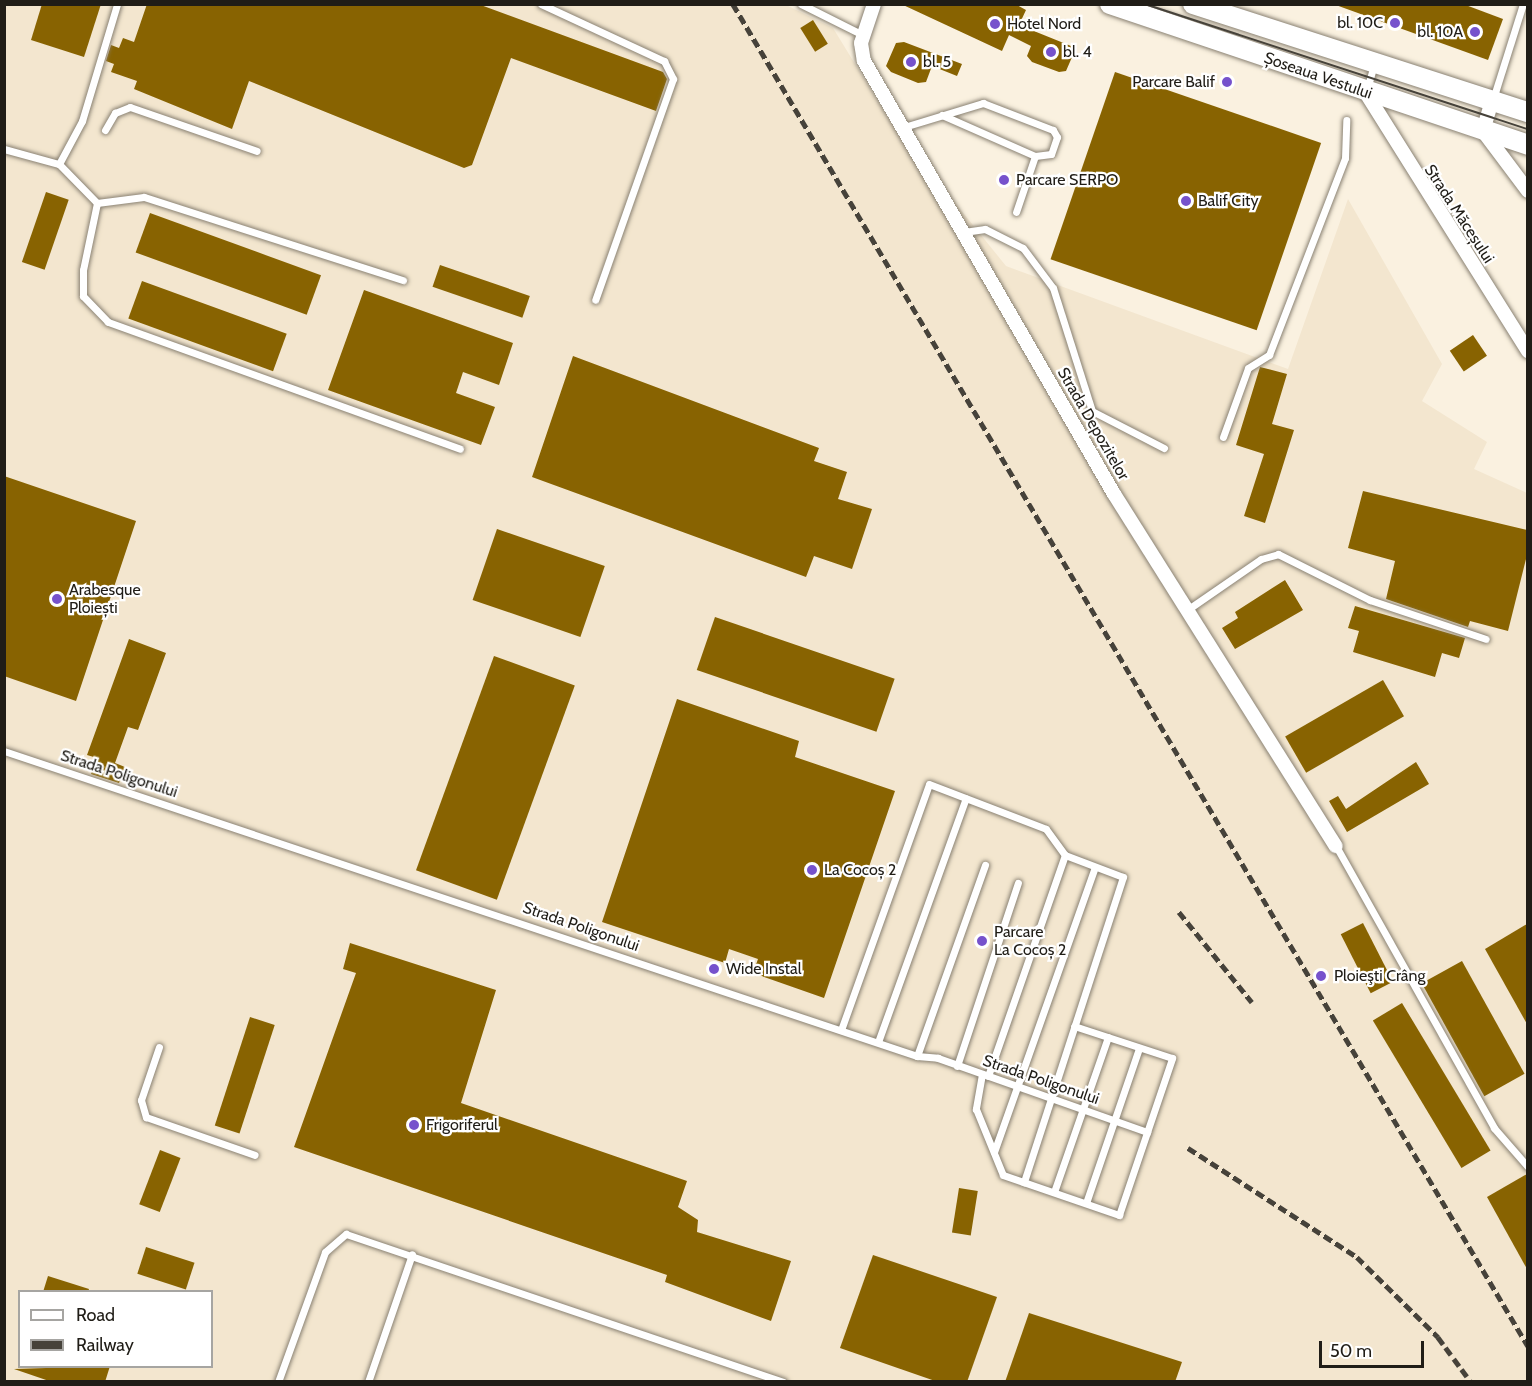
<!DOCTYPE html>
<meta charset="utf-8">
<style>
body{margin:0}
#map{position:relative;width:1532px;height:1386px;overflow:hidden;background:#faf1e0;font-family:Cabin,sans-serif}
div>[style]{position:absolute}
.built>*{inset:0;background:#f3e6cf}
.building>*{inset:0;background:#886301;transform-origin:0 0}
.roads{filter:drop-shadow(0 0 2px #898172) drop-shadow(0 0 2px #898172)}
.service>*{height:7px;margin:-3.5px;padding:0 3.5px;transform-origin:3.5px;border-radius:3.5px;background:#fff}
.minor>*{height:14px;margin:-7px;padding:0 7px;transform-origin:7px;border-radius:7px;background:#fff}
.secondary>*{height:20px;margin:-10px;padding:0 10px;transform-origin:10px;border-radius:10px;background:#fff}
.tram>*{height:1.5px;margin:-0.75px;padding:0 0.75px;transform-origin:0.75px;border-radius:0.75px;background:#46423a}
.rail>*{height:4.5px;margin-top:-2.25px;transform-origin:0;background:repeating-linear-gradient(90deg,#46423a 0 9px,transparent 0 13.5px)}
.dots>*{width:16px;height:16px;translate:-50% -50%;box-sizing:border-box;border:3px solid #fff;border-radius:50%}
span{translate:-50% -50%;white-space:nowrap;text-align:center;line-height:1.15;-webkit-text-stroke:4.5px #fff;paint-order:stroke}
.poi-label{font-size:16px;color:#201d17}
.right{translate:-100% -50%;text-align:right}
.left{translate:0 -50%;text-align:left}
.street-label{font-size:16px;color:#201d17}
.frame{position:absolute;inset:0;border:6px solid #201d17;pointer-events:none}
.legend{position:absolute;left:18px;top:1290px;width:195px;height:78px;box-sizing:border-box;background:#fff;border:2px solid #a6a5a2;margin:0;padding:8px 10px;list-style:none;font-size:18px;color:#201d17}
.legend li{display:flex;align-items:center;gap:12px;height:30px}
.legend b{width:30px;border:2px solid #a6a5a2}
.scale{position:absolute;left:1319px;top:1341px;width:105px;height:27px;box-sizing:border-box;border:3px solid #201d17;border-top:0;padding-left:8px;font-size:18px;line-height:21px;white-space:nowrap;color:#201d17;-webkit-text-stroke:4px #fff;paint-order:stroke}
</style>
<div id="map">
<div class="built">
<div style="clip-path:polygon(evenodd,5px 5px,786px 5px,833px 28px,893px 126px,1006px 266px,1288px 369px,1348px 199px,1442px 364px,1422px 401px,1487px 442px,1474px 469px,1527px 493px,1527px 1381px,5px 1382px,5px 5px,20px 1292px,212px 1292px,212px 1366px,20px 1366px,20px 1292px)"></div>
</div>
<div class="building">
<div style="clip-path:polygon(42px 4px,101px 4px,84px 57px,31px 40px)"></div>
<div style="clip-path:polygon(147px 4px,478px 4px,663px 72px,667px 79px,656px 111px,511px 58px,472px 165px,464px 168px,249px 81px,232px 129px,134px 89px,137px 81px,111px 72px,114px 64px,106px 61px,111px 45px,119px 48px,123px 38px,134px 42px)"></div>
<div style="clip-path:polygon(901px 4px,1015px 4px,1026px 10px,1019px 25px,1076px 48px,1066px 71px,1059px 72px,1032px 62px,1027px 56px,1031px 46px,1009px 35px,1002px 51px)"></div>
<div style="clip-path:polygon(1333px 4px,1463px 4px,1503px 19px,1488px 60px)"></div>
<div style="left:813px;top:20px;width:28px;height:15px;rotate:58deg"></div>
<div style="clip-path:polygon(904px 42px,962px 64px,957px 76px,932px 66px,926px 82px,918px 83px,891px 72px,886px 66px,896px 43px)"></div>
<div style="left:1115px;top:72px;width:218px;height:198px;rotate:19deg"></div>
<div style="left:46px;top:192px;width:24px;height:74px;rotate:19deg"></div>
<div style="left:150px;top:213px;width:182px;height:42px;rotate:20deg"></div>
<div style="left:440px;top:265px;width:95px;height:23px;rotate:19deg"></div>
<div style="left:142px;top:281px;width:154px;height:40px;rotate:20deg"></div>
<div style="clip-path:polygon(364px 290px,513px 343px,499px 385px,463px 372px,456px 393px,495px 407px,481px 445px,328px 390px)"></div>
<div style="left:1473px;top:335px;width:25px;height:28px;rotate:56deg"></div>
<div style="clip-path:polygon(573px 356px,819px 448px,814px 461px,847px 472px,838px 499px,872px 509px,852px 569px,814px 556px,806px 577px,532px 477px)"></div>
<div style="clip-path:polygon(1260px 367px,1287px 374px,1272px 424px,1294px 430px,1265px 523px,1244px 516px,1264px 454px,1236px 445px)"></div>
<div style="clip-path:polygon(4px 476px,136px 521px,76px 701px,4px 676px)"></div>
<div style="clip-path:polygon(1363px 491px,1527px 530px,1527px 555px,1508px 631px,1470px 621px,1468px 627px,1386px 599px,1395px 561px,1348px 548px)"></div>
<div style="left:497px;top:529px;width:114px;height:75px;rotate:19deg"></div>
<div style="clip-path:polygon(1285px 580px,1303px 610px,1235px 649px,1222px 628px,1238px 618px,1235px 612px)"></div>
<div style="clip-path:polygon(1355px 606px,1465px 638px,1459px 658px,1442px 653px,1435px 677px,1353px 652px,1359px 631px,1348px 628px)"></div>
<div style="left:715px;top:617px;width:190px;height:56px;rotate:19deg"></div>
<div style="clip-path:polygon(129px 639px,166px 653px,138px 730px,128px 727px,115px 763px,125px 767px,119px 783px,91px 774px,97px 758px,87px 755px)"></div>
<div style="left:494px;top:656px;width:86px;height:228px;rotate:20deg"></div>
<div style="left:1383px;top:680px;width:42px;height:113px;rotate:60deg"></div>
<div style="clip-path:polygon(677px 699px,799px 741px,795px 757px,895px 791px,824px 998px,753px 973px,758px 959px,729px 949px,725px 963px,602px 922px)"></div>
<div style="clip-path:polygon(1416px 762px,1429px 784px,1347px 832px,1329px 801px,1338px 796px,1346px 809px)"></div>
<div style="left:1363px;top:923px;width:66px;height:25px;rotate:63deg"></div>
<div style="clip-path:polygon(1527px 924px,1527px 1024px,1485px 949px)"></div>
<div style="clip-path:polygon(350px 943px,496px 990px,461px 1103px,687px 1181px,678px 1207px,698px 1220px,697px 1232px,791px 1261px,771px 1321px,665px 1282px,667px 1275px,294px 1147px,356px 973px,343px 969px)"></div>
<div style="left:1462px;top:961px;width:129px;height:46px;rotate:61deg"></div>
<div style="left:1402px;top:1003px;width:172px;height:34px;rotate:59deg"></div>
<div style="left:250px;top:1017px;width:26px;height:114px;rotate:18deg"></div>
<div style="left:160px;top:1150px;width:22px;height:58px;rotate:21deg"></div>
<div style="clip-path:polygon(1527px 1174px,1527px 1269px,1487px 1197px)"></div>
<div style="left:959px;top:1188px;width:19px;height:45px;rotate:9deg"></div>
<div style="left:146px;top:1247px;width:51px;height:28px;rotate:18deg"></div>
<div style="clip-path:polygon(873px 1255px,997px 1297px,967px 1382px,938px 1382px,840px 1348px)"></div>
<div style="clip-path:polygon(48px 1276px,89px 1289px,88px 1292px,43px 1292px)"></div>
<div style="clip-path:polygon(1029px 1313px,1182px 1362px,1175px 1382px,1005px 1382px)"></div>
<div style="clip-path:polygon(110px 1366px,105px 1382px,52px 1382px,14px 1369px)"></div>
</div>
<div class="roads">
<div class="service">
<div style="left:541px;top:4px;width:136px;rotate:24.9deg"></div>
<div style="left:664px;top:61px;width:20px;rotate:63deg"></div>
<div style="left:673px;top:79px;width:234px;rotate:109.4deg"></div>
<div style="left:801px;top:4px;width:69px;rotate:26.6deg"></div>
<div style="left:1367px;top:89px;width:25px;rotate:-74deg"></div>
<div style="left:1493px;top:99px;width:100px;rotate:-72.5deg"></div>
<div style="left:942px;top:115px;width:102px;rotate:23.8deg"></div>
<div style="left:1035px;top:156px;width:59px;rotate:108.7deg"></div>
<div style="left:904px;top:127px;width:83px;rotate:-16.9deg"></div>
<div style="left:983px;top:103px;width:75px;rotate:21.1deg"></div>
<div style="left:1053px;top:130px;width:8px;rotate:60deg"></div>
<div style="left:1057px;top:137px;width:18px;rotate:109deg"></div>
<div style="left:1051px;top:154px;width:16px;rotate:173deg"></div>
<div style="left:105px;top:130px;width:20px;rotate:-60deg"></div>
<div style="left:115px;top:113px;width:16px;rotate:-22deg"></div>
<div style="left:130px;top:107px;width:134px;rotate:19.1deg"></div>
<div style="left:4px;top:149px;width:57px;rotate:15.3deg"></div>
<div style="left:59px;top:164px;width:54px;rotate:45.7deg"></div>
<div style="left:59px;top:164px;width:49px;rotate:-61.9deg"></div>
<div style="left:82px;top:121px;width:122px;rotate:-73.3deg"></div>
<div style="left:97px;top:203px;width:68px;rotate:101.8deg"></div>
<div style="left:83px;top:270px;width:26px;rotate:90deg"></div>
<div style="left:83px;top:296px;width:36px;rotate:46deg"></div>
<div style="left:108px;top:322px;width:374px;rotate:19.8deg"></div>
<div style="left:97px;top:203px;width:47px;rotate:-7.3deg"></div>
<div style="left:144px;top:197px;width:272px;rotate:17.8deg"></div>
<div style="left:964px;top:232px;width:21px;rotate:-8deg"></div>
<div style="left:985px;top:229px;width:42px;rotate:26.6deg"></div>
<div style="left:1023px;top:248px;width:50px;rotate:53.1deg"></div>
<div style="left:1053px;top:288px;width:129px;rotate:72.4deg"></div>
<div style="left:1092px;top:411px;width:81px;rotate:27.2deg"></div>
<div style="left:1223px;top:437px;width:73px;rotate:-70.1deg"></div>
<div style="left:1248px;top:368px;width:25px;rotate:-32deg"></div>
<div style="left:1269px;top:355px;width:211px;rotate:-68.9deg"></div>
<div style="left:1345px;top:158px;width:38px;rotate:-88deg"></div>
<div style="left:1187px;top:610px;width:90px;rotate:-34.6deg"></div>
<div style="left:1261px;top:559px;width:18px;rotate:-16deg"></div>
<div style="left:1278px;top:554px;width:103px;rotate:26.6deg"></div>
<div style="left:1370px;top:600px;width:122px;rotate:18.6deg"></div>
<div style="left:4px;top:751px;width:963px;rotate:18.47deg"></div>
<div style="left:917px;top:1056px;width:21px;rotate:5deg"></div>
<div style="left:938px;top:1058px;width:222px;rotate:19.5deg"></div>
<div style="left:1336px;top:846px;width:323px;rotate:60.7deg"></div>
<div style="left:1494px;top:1128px;width:52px;rotate:48.9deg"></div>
<div style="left:841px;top:1030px;width:261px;rotate:-70.3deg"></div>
<div style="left:929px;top:784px;width:125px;rotate:21deg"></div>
<div style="left:1046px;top:829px;width:32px;rotate:54deg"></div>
<div style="left:1065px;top:855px;width:62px;rotate:20.8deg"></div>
<div style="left:1123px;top:877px;width:321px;rotate:108deg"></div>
<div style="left:878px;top:1042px;width:259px;rotate:-70.2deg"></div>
<div style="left:159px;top:1047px;width:56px;rotate:108.8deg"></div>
<div style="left:141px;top:1100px;width:18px;rotate:74deg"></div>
<div style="left:146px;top:1117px;width:115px;rotate:19.2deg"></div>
<div style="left:917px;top:1056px;width:203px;rotate:-70.4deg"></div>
<div style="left:957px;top:1066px;width:193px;rotate:-71.6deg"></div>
<div style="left:982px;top:1074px;width:36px;rotate:100deg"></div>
<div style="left:976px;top:1109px;width:71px;rotate:67.8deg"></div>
<div style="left:1003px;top:1175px;width:123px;rotate:19deg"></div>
<div style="left:1119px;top:1215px;width:166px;rotate:-71.3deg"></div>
<div style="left:1172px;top:1058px;width:103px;rotate:-161.9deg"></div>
<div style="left:988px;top:1076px;width:234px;rotate:-70.8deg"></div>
<div style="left:994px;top:1152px;width:302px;rotate:-70.5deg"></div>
<div style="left:1054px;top:1192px;width:164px;rotate:-70.8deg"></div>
<div style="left:1086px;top:1203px;width:164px;rotate:-71.1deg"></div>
<div style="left:278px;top:1382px;width:138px;rotate:-70.1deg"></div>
<div style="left:325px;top:1252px;width:28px;rotate:-41deg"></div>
<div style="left:346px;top:1234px;width:462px;rotate:18.7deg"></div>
<div style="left:368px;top:1382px;width:135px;rotate:-71deg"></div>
</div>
<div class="minor">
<div style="left:874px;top:4px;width:41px;rotate:108.4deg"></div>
<div style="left:861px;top:43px;width:18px;rotate:81deg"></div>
<div style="left:864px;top:61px;width:500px;rotate:60deg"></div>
<div style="left:1114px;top:494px;width:416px;rotate:57.8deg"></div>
<div style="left:1366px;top:93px;width:305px;rotate:57.9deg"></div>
<div style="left:1492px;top:101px;width:31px;rotate:107deg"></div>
<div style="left:1483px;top:131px;width:75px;rotate:53.1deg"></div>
</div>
<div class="secondary">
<div style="left:1110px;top:4px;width:441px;rotate:18.6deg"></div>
<div style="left:1193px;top:4px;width:352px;rotate:17.9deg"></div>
</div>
</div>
<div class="tram">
<div style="left:1145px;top:4px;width:403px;rotate:18.1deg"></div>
</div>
<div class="rail">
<div style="left:733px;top:4px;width:1560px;rotate:59.36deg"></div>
<div style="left:1179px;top:912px;width:116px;rotate:51deg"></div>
<div style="left:1188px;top:1148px;width:201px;rotate:32.8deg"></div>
<div style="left:1357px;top:1257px;width:114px;rotate:44.6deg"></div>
<div style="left:1438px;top:1337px;width:56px;rotate:53.7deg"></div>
</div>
<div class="dots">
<div style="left:1395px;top:23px;background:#7652cc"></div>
<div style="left:995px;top:24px;background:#7652cc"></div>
<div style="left:1475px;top:32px;background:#7652cc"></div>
<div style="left:1051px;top:52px;background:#7652cc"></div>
<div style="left:911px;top:62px;background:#7652cc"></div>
<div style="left:1227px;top:82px;background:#7652cc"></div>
<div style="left:1004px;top:180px;background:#7652cc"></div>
<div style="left:1186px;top:201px;background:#7652cc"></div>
<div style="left:57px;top:599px;background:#7652cc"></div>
<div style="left:812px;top:870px;background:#7652cc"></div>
<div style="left:982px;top:941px;background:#7652cc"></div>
<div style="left:714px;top:969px;background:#7652cc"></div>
<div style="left:1321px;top:976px;background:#7652cc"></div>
<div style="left:414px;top:1125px;background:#7652cc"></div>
</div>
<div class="poi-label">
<span class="right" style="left:1383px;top:23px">bl. 10C</span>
<span class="left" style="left:1007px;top:24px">Hotel Nord</span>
<span class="right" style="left:1463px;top:32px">bl. 10A</span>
<span class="left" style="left:1063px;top:52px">bl. 4</span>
<span class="left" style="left:923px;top:62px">bl. 5</span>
<span class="right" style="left:1215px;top:82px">Parcare Balif</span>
<span class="left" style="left:1016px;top:180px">Parcare SERPO</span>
<span class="left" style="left:1198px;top:201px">Balif City</span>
<span class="left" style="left:69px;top:599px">Arabesque<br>Ploiești</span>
<span class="left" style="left:824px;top:870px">La Cocoș 2</span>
<span class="left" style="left:994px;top:941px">Parcare<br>La Cocoș 2</span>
<span class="left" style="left:726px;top:969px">Wide Instal</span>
<span class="left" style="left:1334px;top:976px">Ploieşti Crâng</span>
<span class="left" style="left:426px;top:1125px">Frigoriferul</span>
</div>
<div class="street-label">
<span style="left:1318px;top:76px;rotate:19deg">Șoseaua Vestului</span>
<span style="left:1459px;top:214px;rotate:57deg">Strada Măceșului</span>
<span style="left:1093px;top:424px;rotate:60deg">Strada Depozitelor</span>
<span style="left:119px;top:774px;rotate:18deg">Strada Poligonului</span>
<span style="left:581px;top:927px;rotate:19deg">Strada Poligonului</span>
<span style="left:1041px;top:1080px;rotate:19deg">Strada Poligonului</span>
</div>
<div class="frame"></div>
<ul class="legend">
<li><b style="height:8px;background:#fff"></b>Road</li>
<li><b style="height:8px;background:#46423a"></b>Railway</li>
</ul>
<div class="scale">50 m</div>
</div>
